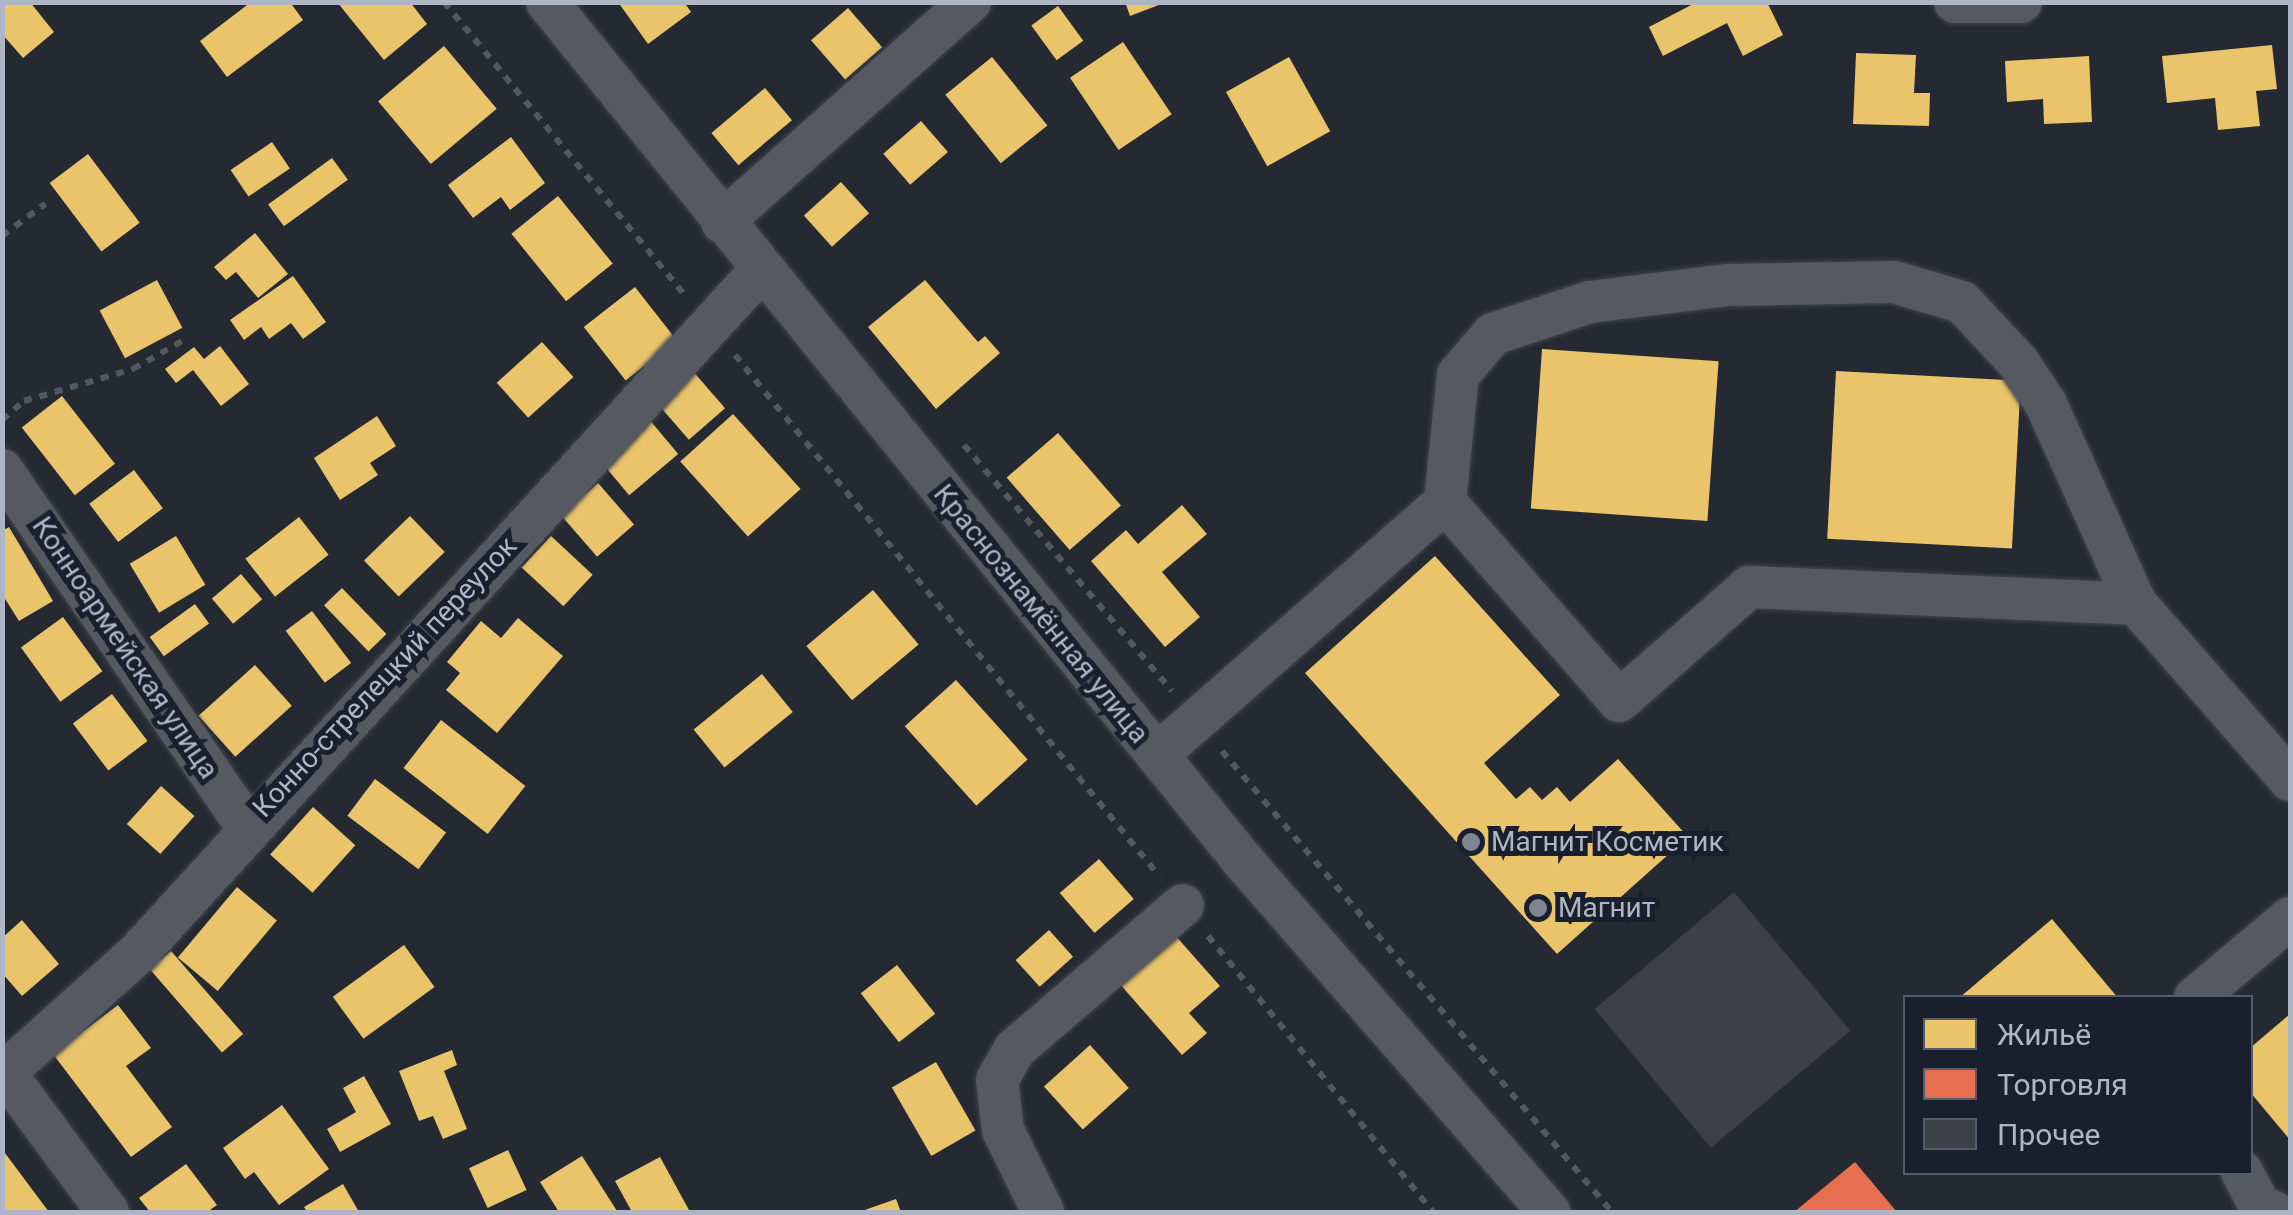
<!DOCTYPE html>
<meta charset="utf-8">
<style>
body{margin:0}
#map{position:relative;width:2293px;height:1215px;overflow:hidden;background:#252932;font-family:Roboto,sans-serif}
div>[style]{position:absolute}
.homes>*{inset:0;background:#e9c46a;transform-origin:0 0}
.shops>*{inset:0;background:#e76f51}
.building>*{inset:0;background:#3d4048;transform-origin:0 0}
.path>*{height:6px;margin-top:-3px;transform-origin:0;background:repeating-linear-gradient(90deg,#53575e 0 8px,transparent 0 16px)}
.roads{filter:drop-shadow(0 0 2px #41444b) drop-shadow(0 0 2px #41444b)}
.minor>*{height:42px;margin:-21px;padding:0 21px;transform-origin:21px;border-radius:21px;background:#565961}
.dots>*{width:28px;height:28px;translate:-50% -50%;box-sizing:border-box;border:5px solid #191f2c;border-radius:50%}
span{translate:-50% -50%;white-space:nowrap;text-align:center;line-height:1.15;-webkit-text-stroke:10px #191f2c;paint-order:stroke}
.street-label{font-size:28px;color:#aeb5c4}
.poi-label{font-size:28px;color:#aeb5c4}
.left{translate:0 -50%;text-align:left}
.frame{position:absolute;inset:0;border:5px solid #aeb5c4;pointer-events:none}
.legend{position:absolute;left:1903px;top:995px;width:350px;height:180px;box-sizing:border-box;background:#191f2c;border:2px solid #555b69;margin:0;padding:12px 18px;list-style:none;font-size:30px;color:#aeb5c4}
.legend li{display:flex;align-items:center;gap:20px;height:50px}
.legend b{width:50px;border:2px solid #555b69}
</style>
<div id="map">
<div class="homes">
<div style="clip-path:polygon(2px 2px,30px 2px,54px 32px,23px 58px,2px 34px)"></div>
<div style="clip-path:polygon(251px 2px,290px 2px,303px 20px,227px 77px,200px 41px)"></div>
<div style="clip-path:polygon(337px 2px,410px 2px,427px 24px,384px 60px)"></div>
<div style="clip-path:polygon(618px 2px,684px 2px,691px 12px,648px 44px)"></div>
<div style="clip-path:polygon(1125px 2px,1164px 2px,1164px 3px,1130px 16px)"></div>
<div style="clip-path:polygon(1697px 2px,1767px 2px,1783px 35px,1743px 56px,1727px 23px,1663px 56px,1649px 27px)"></div>
<div style="left:1058px;top:6px;width:43px;height:33px;rotate:54deg"></div>
<div style="left:848px;top:8px;width:52px;height:49px;rotate:49deg"></div>
<div style="left:1123px;top:42px;width:87px;height:64px;rotate:56deg"></div>
<div style="clip-path:polygon(2272px 45px,2277px 89px,2256px 91px,2260px 126px,2218px 130px,2215px 98px,2167px 103px,2162px 56px)"></div>
<div style="left:444px;top:46px;width:82px;height:86px;rotate:50deg"></div>
<div style="clip-path:polygon(1856px 53px,1916px 55px,1914px 93px,1930px 93px,1929px 126px,1853px 124px)"></div>
<div style="clip-path:polygon(2089px 56px,2092px 122px,2044px 124px,2043px 99px,2007px 102px,2005px 61px)"></div>
<div style="left:992px;top:57px;width:88px;height:60px;rotate:51deg"></div>
<div style="left:1289px;top:57px;width:85px;height:72px;rotate:61deg"></div>
<div style="left:765px;top:88px;width:42px;height:70px;rotate:50deg"></div>
<div style="left:921px;top:121px;width:41px;height:50px;rotate:49deg"></div>
<div style="clip-path:polygon(511px 137px,545px 183px,510px 210px,501px 197px,473px 218px,448px 185px)"></div>
<div style="left:272px;top:142px;width:32px;height:50px;rotate:56deg"></div>
<div style="left:88px;top:154px;width:86px;height:48px;rotate:53deg"></div>
<div style="left:332px;top:158px;width:27px;height:79px;rotate:54deg"></div>
<div style="left:841px;top:182px;width:42px;height:50px;rotate:48deg"></div>
<div style="left:558px;top:196px;width:87px;height:60px;rotate:51deg"></div>
<div style="clip-path:polygon(255px 233px,288px 274px,258px 298px,236px 272px,226px 280px,214px 267px)"></div>
<div style="clip-path:polygon(293px 276px,326px 322px,303px 339px,291px 323px,269px 339px,261px 327px,244px 340px,230px 320px)"></div>
<div style="left:157px;top:280px;width:54px;height:65px;rotate:62deg"></div>
<div style="clip-path:polygon(925px 280px,978px 342px,985px 336px,1000px 353px,936px 409px,868px 327px)"></div>
<div style="left:635px;top:287px;width:68px;height:65px;rotate:52deg"></div>
<div style="left:542px;top:342px;width:47px;height:61px;rotate:48deg"></div>
<div style="clip-path:polygon(220px 346px,249px 384px,221px 406px,193px 370px,176px 383px,165px 369px,194px 347px,204px 359px)"></div>
<div style="left:1542px;top:349px;width:177px;height:160px;rotate:4deg"></div>
<div style="left:691px;top:369px;width:52px;height:48px;rotate:49deg"></div>
<div style="left:1836px;top:371px;width:185px;height:168px;rotate:3deg"></div>
<div style="left:62px;top:396px;width:86px;height:51px;rotate:52deg"></div>
<div style="left:733px;top:414px;width:101px;height:71px;rotate:48deg"></div>
<div style="clip-path:polygon(377px 416px,396px 446px,370px 463px,378px 475px,340px 500px,314px 458px)"></div>
<div style="left:648px;top:418px;width:47px;height:64px;rotate:50deg"></div>
<div style="left:1058px;top:433px;width:96px;height:68px;rotate:49deg"></div>
<div style="left:134px;top:470px;width:48px;height:56px;rotate:53deg"></div>
<div style="left:598px;top:483px;width:55px;height:49px;rotate:49deg"></div>
<div style="clip-path:polygon(1182px 505px,1207px 534px,1162px 572px,1200px 617px,1165px 647px,1091px 561px,1126px 530px,1138px 544px)"></div>
<div style="left:410px;top:516px;width:50px;height:64px;rotate:46deg"></div>
<div style="left:299px;top:517px;width:48px;height:68px;rotate:52deg"></div>
<div style="clip-path:polygon(9px 527px,53px 601px,19px 621px,2px 594px,2px 531px)"></div>
<div style="left:176px;top:536px;width:57px;height:54px;rotate:59deg"></div>
<div style="left:551px;top:536px;width:57px;height:43px;rotate:43deg"></div>
<div style="clip-path:polygon(1435px 556px,1560px 695px,1484px 763px,1516px 799px,1530px 787px,1542px 800px,1557px 787px,1570px 802px,1618px 759px,1688px 837px,1557px 954px,1305px 673px)"></div>
<div style="left:241px;top:574px;width:33px;height:38px;rotate:50deg"></div>
<div style="left:342px;top:588px;width:64px;height:25px;rotate:46deg"></div>
<div style="left:873px;top:590px;width:71px;height:87px;rotate:50deg"></div>
<div style="left:195px;top:604px;width:24px;height:56px;rotate:54deg"></div>
<div style="left:312px;top:611px;width:65px;height:33px;rotate:53deg"></div>
<div style="left:63px;top:617px;width:67px;height:52px;rotate:54deg"></div>
<div style="clip-path:polygon(518px 618px,563px 656px,497px 733px,446px 690px,460px 673px,447px 662px,481px 621px,501px 638px)"></div>
<div style="left:255px;top:665px;width:55px;height:76px;rotate:48deg"></div>
<div style="left:762px;top:674px;width:49px;height:88px;rotate:51deg"></div>
<div style="left:956px;top:680px;width:107px;height:69px;rotate:48deg"></div>
<div style="left:112px;top:694px;width:59px;height:49px;rotate:53deg"></div>
<div style="left:441px;top:720px;width:107px;height:61px;rotate:38deg"></div>
<div style="left:375px;top:779px;width:89px;height:46px;rotate:37deg"></div>
<div style="left:161px;top:786px;width:45px;height:51px;rotate:42deg"></div>
<div style="left:313px;top:807px;width:57px;height:64px;rotate:42deg"></div>
<div style="left:1099px;top:859px;width:53px;height:52px;rotate:49deg"></div>
<div style="left:237px;top:887px;width:52px;height:92px;rotate:40deg"></div>
<div style="clip-path:polygon(2052px 919px,2118px 998px,1959px 998px)"></div>
<div style="clip-path:polygon(22px 920px,59px 964px,22px 996px,2px 973px,2px 938px)"></div>
<div style="left:1049px;top:930px;width:36px;height:45px;rotate:48deg"></div>
<div style="clip-path:polygon(1174px 934px,1220px 986px,1189px 1013px,1207px 1033px,1182px 1055px,1119px 983px)"></div>
<div style="left:404px;top:945px;width:52px;height:88px;rotate:54deg"></div>
<div style="left:171px;top:951px;width:110px;height:28px;rotate:49deg"></div>
<div style="left:897px;top:965px;width:62px;height:46px;rotate:52deg"></div>
<div style="clip-path:polygon(118px 1005px,151px 1048px,126px 1066px,172px 1127px,131px 1157px,53px 1054px)"></div>
<div style="clip-path:polygon(2290px 1014px,2290px 1140px,2250px 1092px,2250px 1048px)"></div>
<div style="left:1090px;top:1045px;width:58px;height:62px;rotate:48deg"></div>
<div style="clip-path:polygon(452px 1050px,457px 1065px,444px 1071px,467px 1129px,443px 1139px,433px 1116px,419px 1121px,399px 1071px)"></div>
<div style="left:936px;top:1062px;width:79px;height:51px;rotate:60deg"></div>
<div style="clip-path:polygon(364px 1076px,391px 1124px,340px 1152px,327px 1129px,356px 1112px,343px 1088px)"></div>
<div style="clip-path:polygon(282px 1105px,329px 1169px,279px 1205px,254px 1172px,245px 1179px,223px 1148px)"></div>
<div style="clip-path:polygon(2px 1149px,49px 1212px,2px 1212px)"></div>
<div style="left:508px;top:1150px;width:44px;height:43px;rotate:65deg"></div>
<div style="clip-path:polygon(582px 1156px,617px 1211px,615px 1212px,559px 1212px,540px 1182px)"></div>
<div style="clip-path:polygon(660px 1157px,689px 1210px,632px 1212px,615px 1181px)"></div>
<div style="clip-path:polygon(186px 1164px,217px 1205px,207px 1212px,150px 1212px,139px 1198px)"></div>
<div style="clip-path:polygon(343px 1184px,359px 1212px,307px 1212px,304px 1207px)"></div>
<div style="clip-path:polygon(896px 1199px,901px 1212px,859px 1212px)"></div>
</div>
<div class="shops">
<div style="clip-path:polygon(1855px 1162px,1897px 1212px,1794px 1212px)"></div>
</div>
<div class="building">
<div style="left:1734px;top:892px;width:181px;height:182px;rotate:50deg"></div>
</div>
<div class="path">
<div style="left:444px;top:2px;width:379px;rotate:50.6deg"></div>
<div style="left:2px;top:236px;width:54px;rotate:-36.7deg"></div>
<div style="left:735px;top:355px;width:672px;rotate:50.86deg"></div>
<div style="left:2px;top:420px;width:29px;rotate:-41deg"></div>
<div style="left:24px;top:401px;width:114px;rotate:-16.4deg"></div>
<div style="left:133px;top:369px;width:64px;rotate:-29.7deg"></div>
<div style="left:964px;top:445px;width:322px;rotate:49.8deg"></div>
<div style="left:1222px;top:751px;width:604px;rotate:49.77deg"></div>
<div style="left:1208px;top:936px;width:356px;rotate:50.8deg"></div>
</div>
<div class="roads">
<div class="minor">
<div style="left:547px;top:2px;width:1106px;rotate:50.98deg"></div>
<div style="left:1243px;top:861px;width:466px;rotate:48.9deg"></div>
<div style="left:1955px;top:2px;width:66px"></div>
<div style="left:722px;top:222px;width:332px;rotate:-41.6deg"></div>
<div style="left:2px;top:470px;width:433px;rotate:55.5deg"></div>
<div style="left:1445px;top:502px;width:128px;rotate:-84.2deg"></div>
<div style="left:1458px;top:375px;width:54px;rotate:-49.5deg"></div>
<div style="left:1493px;top:334px;width:102px;rotate:-18.3deg"></div>
<div style="left:1590px;top:302px;width:140px;rotate:-7deg"></div>
<div style="left:1729px;top:285px;width:165px;rotate:-1deg"></div>
<div style="left:1894px;top:282px;width:71px;rotate:16.4deg"></div>
<div style="left:1962px;top:302px;width:82px;rotate:47deg"></div>
<div style="left:2018px;top:362px;width:50px;rotate:56.3deg"></div>
<div style="left:2046px;top:404px;width:219px;rotate:65.8deg"></div>
<div style="left:1157px;top:755px;width:383px;rotate:-41.3deg"></div>
<div style="left:1445px;top:502px;width:264px;rotate:48.8deg"></div>
<div style="left:1619px;top:701px;width:173px;rotate:-41.2deg"></div>
<div style="left:1749px;top:587px;width:387px;rotate:2.5deg"></div>
<div style="left:2136px;top:604px;width:234px;rotate:48.8deg"></div>
<div style="left:2195px;top:998px;width:124px;rotate:-40.1deg"></div>
<div style="left:5px;top:1073px;width:173px;rotate:53.5deg"></div>
<div style="left:2px;top:1075px;width:184px;rotate:-41.9deg"></div>
<div style="left:139px;top:952px;width:922px;rotate:-47.64deg"></div>
<div style="left:2242px;top:1172px;width:38px;rotate:62deg"></div>
<div style="left:2260px;top:1206px;width:15px;rotate:23deg"></div>
<div style="left:1043px;top:1212px;width:91px;rotate:-116deg"></div>
<div style="left:1003px;top:1130px;width:50px;rotate:-96.8deg"></div>
<div style="left:997px;top:1080px;width:36px;rotate:-60deg"></div>
<div style="left:1015px;top:1049px;width:221px;rotate:-40.6deg"></div>
</div>
</div>
<div class="dots">
<div style="left:1471px;top:842px;background:#7e8491"></div>
<div style="left:1538px;top:908px;background:#7e8491"></div>
</div>
<div class="street-label">
<span style="left:1041px;top:614px;rotate:51deg">Краснознамённая улица</span>
<span style="left:125px;top:648px;rotate:56deg">Конноармейская улица</span>
<span style="left:385px;top:677px;rotate:-47deg">Конно-стрелецкий переулок</span>
</div>
<div class="poi-label">
<span class="left" style="left:1491px;top:842px">Магнит Косметик</span>
<span class="left" style="left:1558px;top:908px">Магнит</span>
</div>
<div class="frame"></div>
<ul class="legend">
<li><b style="height:28px;background:#e9c46a"></b>Жильё</li>
<li><b style="height:28px;background:#e76f51"></b>Торговля</li>
<li><b style="height:28px;background:#3d4048"></b>Прочее</li>
</ul>
</div>
